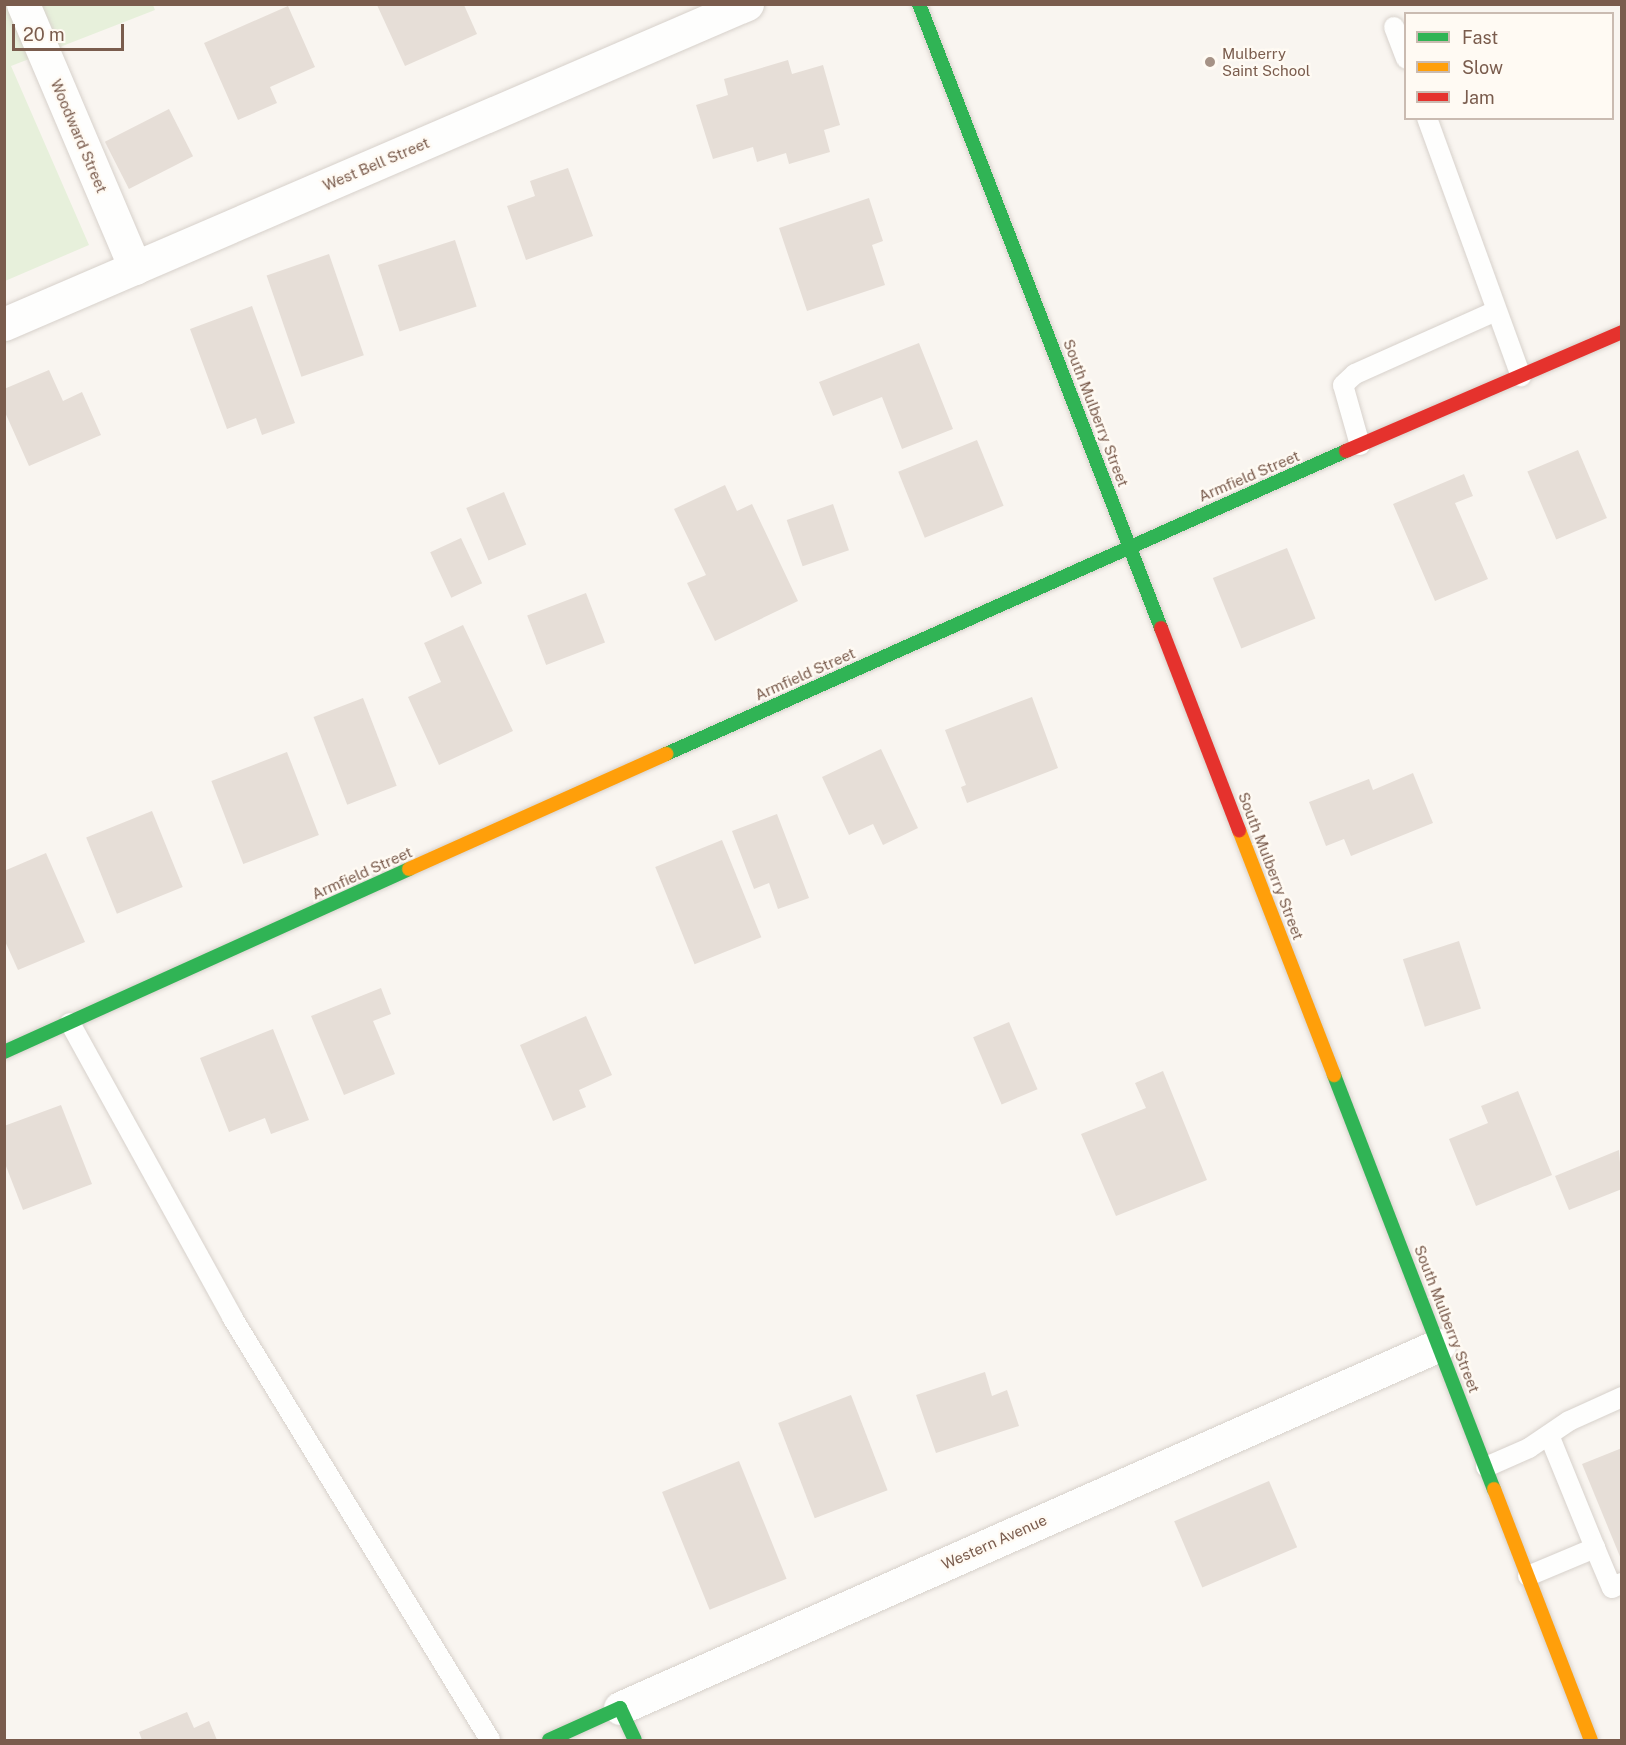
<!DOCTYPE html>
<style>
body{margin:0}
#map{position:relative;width:1626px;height:1745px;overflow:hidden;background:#f9f5f0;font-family:"Public Sans",sans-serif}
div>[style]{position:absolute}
.green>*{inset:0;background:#e7f0db}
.building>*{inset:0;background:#e6ded7;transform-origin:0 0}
.roads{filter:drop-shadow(0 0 2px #d7d1cb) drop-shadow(0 0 2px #d7d1cb)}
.lane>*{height:20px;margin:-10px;padding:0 10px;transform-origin:10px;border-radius:10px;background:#fefefd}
.street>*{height:33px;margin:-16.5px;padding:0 16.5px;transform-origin:16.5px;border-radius:16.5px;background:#fefefd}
.fast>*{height:14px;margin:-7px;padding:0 7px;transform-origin:7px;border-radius:7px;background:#30b455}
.slow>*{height:14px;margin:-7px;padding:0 7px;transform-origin:7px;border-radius:7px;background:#ff9f0a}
.jam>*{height:14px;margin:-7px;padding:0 7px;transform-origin:7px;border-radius:7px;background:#e5322d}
.dots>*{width:16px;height:16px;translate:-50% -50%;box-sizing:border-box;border:3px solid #fffaf3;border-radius:50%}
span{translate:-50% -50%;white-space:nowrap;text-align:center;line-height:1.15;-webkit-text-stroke:4.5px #fffaf3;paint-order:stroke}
.poi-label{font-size:15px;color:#7a5c4d}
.left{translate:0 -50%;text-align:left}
.street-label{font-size:15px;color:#7a5c4d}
.frame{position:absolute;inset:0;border:6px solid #7a5c4d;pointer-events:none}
.legend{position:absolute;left:1404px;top:12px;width:210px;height:108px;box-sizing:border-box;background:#fffaf3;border:2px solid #cabbb1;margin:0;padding:8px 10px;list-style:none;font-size:18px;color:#7a5c4d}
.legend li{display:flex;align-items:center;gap:12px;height:30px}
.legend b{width:30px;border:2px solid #cabbb1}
.scale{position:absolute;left:12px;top:24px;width:112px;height:27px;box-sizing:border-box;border:3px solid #7a5c4d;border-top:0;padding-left:8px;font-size:18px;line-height:21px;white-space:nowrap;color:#7a5c4d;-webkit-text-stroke:4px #fffaf3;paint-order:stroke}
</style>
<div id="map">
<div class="green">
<div style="clip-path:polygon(5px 5px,153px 5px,155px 10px,11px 66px,89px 245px,5px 281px)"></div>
</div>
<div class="building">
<div style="clip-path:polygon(377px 5px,464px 5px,477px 34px,405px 66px)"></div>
<div style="clip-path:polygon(288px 6px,315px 67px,270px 87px,277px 103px,238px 120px,204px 43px)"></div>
<div style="clip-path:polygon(788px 60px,792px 74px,823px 65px,840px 125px,824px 130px,830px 152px,789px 164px,786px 153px,757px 162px,753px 147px,713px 159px,696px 105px,728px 95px,724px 79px)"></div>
<div style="left:169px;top:109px;width:53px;height:72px;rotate:63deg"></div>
<div style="clip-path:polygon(568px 168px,593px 236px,526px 260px,507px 206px,535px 196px,530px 181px)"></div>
<div style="clip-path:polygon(869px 198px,883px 241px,872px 245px,885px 285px,807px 311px,779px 228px)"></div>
<div style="left:455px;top:240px;width:70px;height:81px;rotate:72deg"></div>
<div style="left:329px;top:254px;width:107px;height:66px;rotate:71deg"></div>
<div style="clip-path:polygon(252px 306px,295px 423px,262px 435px,256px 418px,227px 429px,190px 329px)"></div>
<div style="clip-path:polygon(919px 343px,953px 429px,902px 449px,882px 397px,833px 416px,819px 382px)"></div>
<div style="clip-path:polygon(49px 370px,63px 401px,82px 392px,101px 435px,29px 466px,4px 410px,4px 389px)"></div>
<div style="left:977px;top:440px;width:71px;height:85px;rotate:68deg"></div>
<div style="left:1578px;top:450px;width:74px;height:55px;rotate:67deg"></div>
<div style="clip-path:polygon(1464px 474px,1473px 496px,1455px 503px,1488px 579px,1435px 601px,1393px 504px)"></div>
<div style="clip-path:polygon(725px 485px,737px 511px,752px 504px,798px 601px,715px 641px,687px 583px,706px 575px,674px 509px)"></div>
<div style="left:504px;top:492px;width:57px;height:41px;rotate:67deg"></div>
<div style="left:833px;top:504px;width:49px;height:49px;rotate:71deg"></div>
<div style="left:461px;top:538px;width:50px;height:34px;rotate:65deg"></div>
<div style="left:1287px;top:548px;width:76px;height:80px;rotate:68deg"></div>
<div style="left:586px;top:593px;width:53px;height:63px;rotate:69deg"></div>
<div style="clip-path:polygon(463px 625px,513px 731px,439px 765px,408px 697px,441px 682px,424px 643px)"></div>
<div style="clip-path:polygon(1032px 697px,1058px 768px,967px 803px,961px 787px,966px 785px,945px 730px)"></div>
<div style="left:363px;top:698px;width:94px;height:53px;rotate:69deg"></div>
<div style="clip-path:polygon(881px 749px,918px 828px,883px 845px,873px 824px,849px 835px,822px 777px)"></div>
<div style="left:287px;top:752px;width:89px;height:81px;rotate:69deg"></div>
<div style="clip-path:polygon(1413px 773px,1433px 823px,1351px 856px,1344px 839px,1326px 846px,1309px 802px,1369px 779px,1373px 790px)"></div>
<div style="left:152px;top:811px;width:82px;height:71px;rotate:68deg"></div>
<div style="clip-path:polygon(777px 814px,809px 898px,778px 909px,769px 883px,754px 889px,732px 831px)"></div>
<div style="left:722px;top:840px;width:105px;height:72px;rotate:68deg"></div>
<div style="clip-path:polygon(46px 853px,85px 942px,18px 970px,4px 939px,4px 871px)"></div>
<div style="left:1459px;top:941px;width:71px;height:59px;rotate:72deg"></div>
<div style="clip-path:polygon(381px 988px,391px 1014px,373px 1021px,395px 1074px,344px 1095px,311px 1016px)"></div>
<div style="clip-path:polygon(586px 1016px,612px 1075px,579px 1090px,586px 1107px,553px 1121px,520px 1045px)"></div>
<div style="left:1009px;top:1022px;width:73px;height:39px;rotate:67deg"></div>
<div style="clip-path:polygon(273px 1029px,309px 1120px,271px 1134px,265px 1118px,229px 1132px,200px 1058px)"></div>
<div style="clip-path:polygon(1163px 1071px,1207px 1180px,1116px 1216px,1081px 1134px,1146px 1108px,1135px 1083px)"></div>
<div style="clip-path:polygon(1518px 1091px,1552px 1175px,1476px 1206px,1449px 1139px,1488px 1123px,1481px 1106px)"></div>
<div style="clip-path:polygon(61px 1105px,92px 1184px,23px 1210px,4px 1161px,4px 1126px)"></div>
<div style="clip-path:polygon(1619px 1150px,1622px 1189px,1569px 1210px,1555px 1176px)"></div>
<div style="clip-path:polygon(985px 1372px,992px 1396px,1007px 1390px,1019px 1426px,936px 1453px,916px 1395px)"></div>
<div style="left:851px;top:1395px;width:102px;height:78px;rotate:69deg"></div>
<div style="clip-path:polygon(1622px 1448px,1622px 1559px,1621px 1559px,1582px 1464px)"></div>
<div style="left:739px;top:1461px;width:127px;height:83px;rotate:68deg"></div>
<div style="left:1269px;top:1481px;width:72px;height:103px;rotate:67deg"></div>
<div style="clip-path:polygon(187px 1712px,194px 1728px,209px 1721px,217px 1740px,142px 1740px,139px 1732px)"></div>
</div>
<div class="roads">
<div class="lane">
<div style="left:1394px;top:27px;width:34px;rotate:69deg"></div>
<div style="left:1427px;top:118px;width:275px;rotate:70deg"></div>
<div style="left:1360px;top:445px;width:62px;rotate:-105.8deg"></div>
<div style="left:1343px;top:385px;width:16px;rotate:-43deg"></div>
<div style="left:1355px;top:374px;width:154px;rotate:-24.1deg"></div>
<div style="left:70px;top:1023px;width:336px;rotate:61.1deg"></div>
<div style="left:232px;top:1317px;width:495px;rotate:58.6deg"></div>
<div style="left:1549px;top:1435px;width:122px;rotate:67.8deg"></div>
<div style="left:1486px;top:1467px;width:47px;rotate:-23.8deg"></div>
<div style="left:1529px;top:1448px;width:48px;rotate:-34deg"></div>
<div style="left:1569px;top:1421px;width:58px;rotate:-24.4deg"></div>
<div style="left:1528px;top:1576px;width:73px;rotate:-22.7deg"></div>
<div style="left:1595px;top:1548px;width:43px;rotate:67deg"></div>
<div style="left:1612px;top:1588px;width:11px;rotate:-27deg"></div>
</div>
<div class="street">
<div style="left:23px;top:4px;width:287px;rotate:67deg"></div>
<div style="left:4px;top:324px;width:809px;rotate:-23.3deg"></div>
<div style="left:620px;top:1708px;width:896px;rotate:-23.9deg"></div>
</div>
<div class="fast">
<div style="left:919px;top:4px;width:669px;rotate:68.8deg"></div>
<div style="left:666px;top:754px;width:744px;rotate:-24.02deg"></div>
<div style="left:4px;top:1052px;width:444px;rotate:-24.3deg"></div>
<div style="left:1334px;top:1075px;width:444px;rotate:68.9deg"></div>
<div style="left:549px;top:1740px;width:78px;rotate:-24.3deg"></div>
<div style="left:620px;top:1708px;width:35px;rotate:65deg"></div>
</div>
<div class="slow">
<div style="left:1239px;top:830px;width:263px;rotate:68.8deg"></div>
<div style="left:409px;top:869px;width:282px;rotate:-24.1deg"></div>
<div style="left:1494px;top:1489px;width:269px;rotate:68.9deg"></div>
</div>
<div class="jam">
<div style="left:1346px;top:451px;width:301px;rotate:-23.3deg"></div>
<div style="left:1161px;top:628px;width:217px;rotate:68.9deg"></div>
</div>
</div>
<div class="dots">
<div style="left:1210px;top:62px;background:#a69286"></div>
</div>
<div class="poi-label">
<span class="left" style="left:1222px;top:62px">Mulberry<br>Saint School</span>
</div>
<div class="street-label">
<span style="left:79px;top:136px;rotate:67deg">Woodward Street</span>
<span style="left:376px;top:164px;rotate:-23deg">West Bell Street</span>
<span style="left:1096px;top:413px;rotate:69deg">South Mulberry Street</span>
<span style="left:1249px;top:476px;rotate:-23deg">Armfield Street</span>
<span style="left:805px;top:674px;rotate:-24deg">Armfield Street</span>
<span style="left:1271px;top:866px;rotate:69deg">South Mulberry Street</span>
<span style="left:362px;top:873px;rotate:-24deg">Armfield Street</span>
<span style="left:1447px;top:1319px;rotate:69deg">South Mulberry Street</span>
<span style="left:994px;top:1542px;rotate:-24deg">Western Avenue</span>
</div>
<div class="frame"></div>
<ul class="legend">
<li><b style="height:8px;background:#30b455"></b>Fast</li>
<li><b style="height:8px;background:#ff9f0a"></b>Slow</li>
<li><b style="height:8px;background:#e5322d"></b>Jam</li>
</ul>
<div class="scale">20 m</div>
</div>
